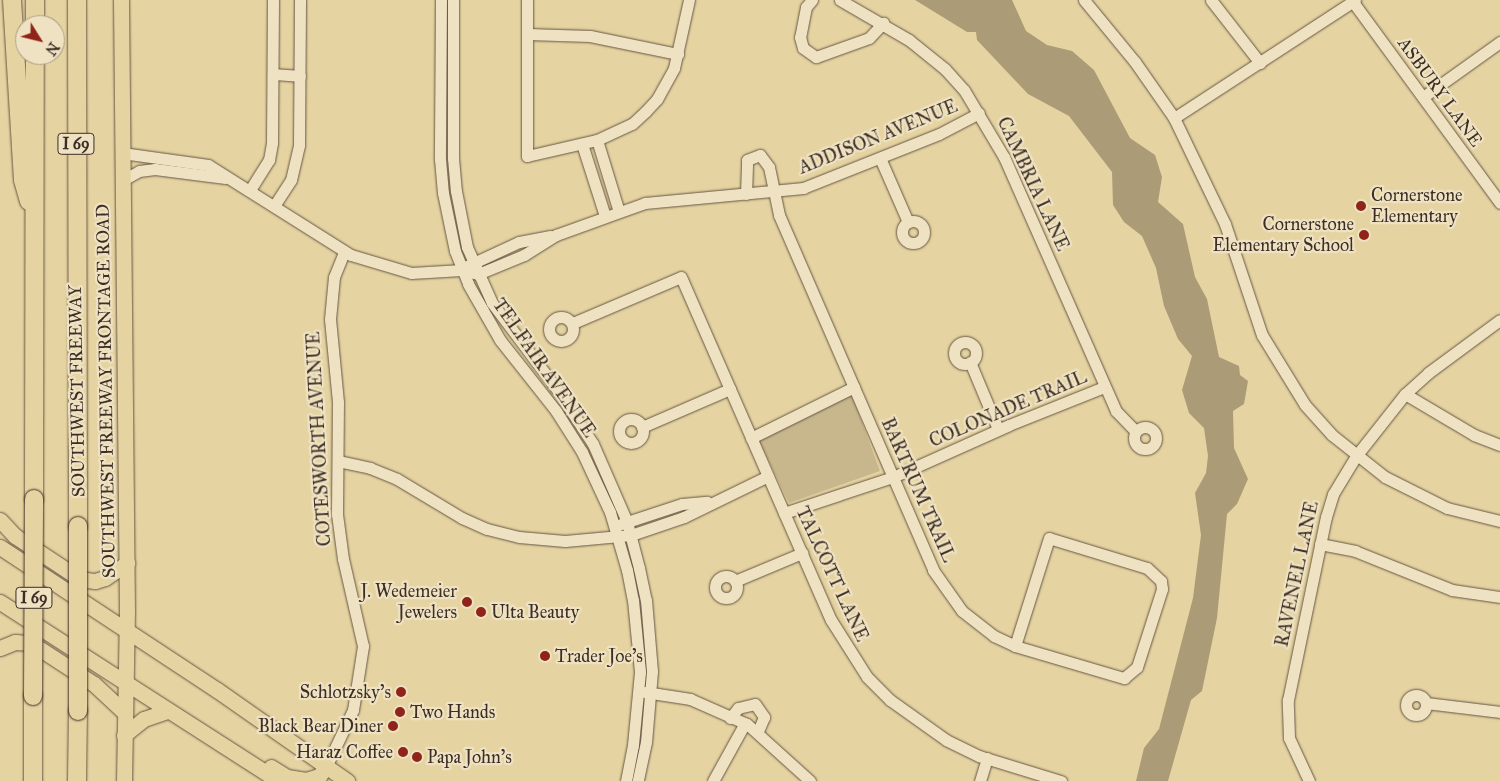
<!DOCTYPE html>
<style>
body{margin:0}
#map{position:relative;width:1500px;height:781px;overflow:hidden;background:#e5d3a1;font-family:"IM FELL Great Primer",serif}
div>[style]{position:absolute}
.green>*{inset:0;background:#c8b78c}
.water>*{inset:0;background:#ac9b77}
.roads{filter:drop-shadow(0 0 1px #665644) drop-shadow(0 0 1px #665644)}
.minor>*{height:11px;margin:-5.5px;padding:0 5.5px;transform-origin:5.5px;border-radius:5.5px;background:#eee2c2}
.minor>.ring{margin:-5.5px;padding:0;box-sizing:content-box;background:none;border:11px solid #eee2c2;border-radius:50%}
.major>*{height:15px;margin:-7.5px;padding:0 7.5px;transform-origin:7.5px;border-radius:7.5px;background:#e5d3a1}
.highway>*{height:18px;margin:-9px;padding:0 9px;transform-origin:9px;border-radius:9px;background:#e5d3a1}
.bridges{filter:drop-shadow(0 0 1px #3c2d25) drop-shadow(0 0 1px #3c2d25)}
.highway-bridge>*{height:18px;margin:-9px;padding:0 9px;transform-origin:9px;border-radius:9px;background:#e5d3a1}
.dots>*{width:14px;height:14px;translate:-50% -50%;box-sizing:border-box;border:2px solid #eee2c2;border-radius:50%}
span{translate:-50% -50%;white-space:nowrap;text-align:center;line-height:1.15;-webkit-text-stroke:4.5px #eee2c2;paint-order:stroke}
.shield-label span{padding:1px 4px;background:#eee2c2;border:1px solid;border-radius:4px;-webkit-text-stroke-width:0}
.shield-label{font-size:16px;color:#3c2d25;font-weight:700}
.street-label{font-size:18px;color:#3c2d25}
.poi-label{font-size:18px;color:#3c2d25}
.left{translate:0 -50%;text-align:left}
.right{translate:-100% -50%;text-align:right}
.north{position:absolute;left:15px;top:15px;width:50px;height:50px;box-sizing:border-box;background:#eee2c2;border:1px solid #a79a83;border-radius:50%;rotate:126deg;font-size:14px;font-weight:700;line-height:20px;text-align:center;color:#3c2d25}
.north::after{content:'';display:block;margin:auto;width:18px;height:22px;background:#8f2418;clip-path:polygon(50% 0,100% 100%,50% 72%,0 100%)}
</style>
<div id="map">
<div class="green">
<div style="clip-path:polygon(851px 393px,880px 471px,789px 503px,758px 438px)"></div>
</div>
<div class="water">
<div style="clip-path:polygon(915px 0,1012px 0,1026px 31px,1047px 45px,1072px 51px,1094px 70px,1130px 138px,1155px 155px,1162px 177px,1158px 202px,1183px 224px,1195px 277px,1207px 299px,1219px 357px,1239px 366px,1240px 375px,1248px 381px,1244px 404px,1233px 411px,1234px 448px,1248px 479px,1237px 504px,1227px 514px,1217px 618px,1202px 691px,1191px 700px,1168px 781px,1136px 781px,1144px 748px,1159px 729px,1193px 598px,1201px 535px,1195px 493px,1206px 473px,1208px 456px,1204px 428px,1189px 413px,1182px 390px,1192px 356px,1178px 339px,1164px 306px,1156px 268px,1142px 236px,1124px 222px,1113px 205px,1112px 172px,1069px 116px,1028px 94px,977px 40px,976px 32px,967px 32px)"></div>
</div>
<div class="roads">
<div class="minor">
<div style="left:441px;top:0;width:159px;rotate:90.4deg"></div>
<div style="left:440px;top:159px;width:34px;rotate:85deg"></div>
<div style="left:443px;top:193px;width:59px;rotate:78.3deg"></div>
<div style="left:455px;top:251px;width:35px;rotate:68deg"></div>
<div style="left:468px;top:284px;width:64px;rotate:60.3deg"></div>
<div style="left:500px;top:340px;width:90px;rotate:51.7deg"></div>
<div style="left:556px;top:411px;width:49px;rotate:57.6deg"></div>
<div style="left:582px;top:452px;width:66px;rotate:65deg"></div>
<div style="left:610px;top:512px;width:60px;rotate:73.7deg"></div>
<div style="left:627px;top:570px;width:31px;rotate:79deg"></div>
<div style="left:633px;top:600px;width:72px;rotate:84.4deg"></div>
<div style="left:640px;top:672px;width:73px;rotate:95.5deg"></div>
<div style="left:633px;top:745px;width:37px;rotate:101deg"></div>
<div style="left:453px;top:0;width:158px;rotate:90deg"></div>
<div style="left:453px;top:158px;width:33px;rotate:85deg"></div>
<div style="left:456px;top:191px;width:57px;rotate:78.9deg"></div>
<div style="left:467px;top:247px;width:61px;rotate:65.9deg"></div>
<div style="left:492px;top:303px;width:106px;rotate:53deg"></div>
<div style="left:556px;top:388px;width:67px;rotate:56.5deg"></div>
<div style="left:593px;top:444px;width:85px;rotate:66.4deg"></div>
<div style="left:627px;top:522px;width:48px;rotate:75.4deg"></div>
<div style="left:639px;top:568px;width:33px;rotate:78deg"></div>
<div style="left:646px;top:600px;width:71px;rotate:85.2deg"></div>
<div style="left:652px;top:671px;width:71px;rotate:94.8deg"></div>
<div style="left:646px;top:742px;width:40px;rotate:102deg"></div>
<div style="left:527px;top:0;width:156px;rotate:90deg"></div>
<div style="left:527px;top:156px;width:72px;rotate:-12.9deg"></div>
<div style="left:597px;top:140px;width:38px;rotate:-25deg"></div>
<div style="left:632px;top:124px;width:18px;rotate:-43deg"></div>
<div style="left:645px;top:112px;width:18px;rotate:-47deg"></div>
<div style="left:657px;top:99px;width:35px;rotate:-61deg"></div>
<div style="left:674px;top:68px;width:70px;rotate:-77.6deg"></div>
<div style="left:812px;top:0;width:9px;rotate:131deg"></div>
<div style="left:806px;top:7px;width:31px;rotate:101deg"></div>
<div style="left:800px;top:37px;width:11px;rotate:75deg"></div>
<div style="left:803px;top:48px;width:16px;rotate:35deg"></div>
<div style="left:816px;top:57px;width:56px;rotate:-19.7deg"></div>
<div style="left:869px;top:38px;width:21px;rotate:-47deg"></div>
<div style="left:840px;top:0;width:80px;rotate:30.1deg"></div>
<div style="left:909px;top:40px;width:46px;rotate:38.9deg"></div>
<div style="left:945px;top:69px;width:28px;rotate:48deg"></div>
<div style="left:964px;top:90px;width:78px;rotate:59.2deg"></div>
<div style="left:1004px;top:157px;width:278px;rotate:66.2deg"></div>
<div style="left:1116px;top:411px;width:28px;rotate:46deg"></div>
<div style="left:1084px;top:0;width:80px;rotate:50.6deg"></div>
<div style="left:1135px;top:62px;width:68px;rotate:55.1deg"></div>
<div style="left:1174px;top:118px;width:118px;rotate:64.3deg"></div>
<div style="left:1225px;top:224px;width:117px;rotate:71.6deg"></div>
<div style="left:1262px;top:335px;width:82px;rotate:58.4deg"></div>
<div style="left:1305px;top:405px;width:40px;rotate:48deg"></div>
<div style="left:1332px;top:435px;width:68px;rotate:38.4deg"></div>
<div style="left:1385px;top:477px;width:69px;rotate:26.6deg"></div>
<div style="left:1447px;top:508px;width:55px;rotate:13.8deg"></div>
<div style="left:1211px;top:0;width:80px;rotate:52.1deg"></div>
<div style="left:1353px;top:2px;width:249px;rotate:53.8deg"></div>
<div style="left:527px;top:34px;width:63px;rotate:1.8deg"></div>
<div style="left:590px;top:36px;width:90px;rotate:11.6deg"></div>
<div style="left:273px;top:74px;width:27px;rotate:4deg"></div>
<div style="left:1423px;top:97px;width:95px;rotate:-35.5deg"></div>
<div style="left:1174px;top:118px;width:216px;rotate:-33.1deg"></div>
<div style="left:597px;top:140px;width:75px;rotate:73deg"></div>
<div style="left:582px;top:144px;width:76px;rotate:72.3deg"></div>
<div style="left:122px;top:153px;width:87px;rotate:7.9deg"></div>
<div style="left:208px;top:165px;width:169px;rotate:32.2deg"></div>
<div style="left:351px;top:255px;width:63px;rotate:16.7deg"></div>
<div style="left:411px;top:273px;width:51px;rotate:-3.4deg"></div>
<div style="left:462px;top:270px;width:16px;rotate:14deg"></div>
<div style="left:478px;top:274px;width:50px;rotate:-22.4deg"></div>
<div style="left:524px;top:255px;width:38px;rotate:-32deg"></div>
<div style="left:556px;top:235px;width:95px;rotate:-19.8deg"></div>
<div style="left:645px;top:203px;width:159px;rotate:-5.4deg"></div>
<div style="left:803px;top:188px;width:146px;rotate:-21.7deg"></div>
<div style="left:939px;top:134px;width:45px;rotate:-27.7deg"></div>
<div style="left:880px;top:158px;width:70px;rotate:66.4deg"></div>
<div style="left:123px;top:180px;width:18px;rotate:-29deg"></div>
<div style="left:139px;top:171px;width:16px;rotate:-7deg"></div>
<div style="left:155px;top:169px;width:71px;rotate:7.3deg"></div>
<div style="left:250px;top:190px;width:36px;rotate:-58deg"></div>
<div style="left:269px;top:160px;width:17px;rotate:-80deg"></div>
<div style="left:272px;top:143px;width:143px;rotate:-89.6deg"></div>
<div style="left:746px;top:194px;width:34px;rotate:-88deg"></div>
<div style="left:747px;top:160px;width:14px;rotate:-21deg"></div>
<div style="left:760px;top:155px;width:15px;rotate:53deg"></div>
<div style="left:769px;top:167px;width:49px;rotate:78.2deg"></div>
<div style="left:779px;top:215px;width:387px;rotate:66.5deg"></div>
<div style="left:933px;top:570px;width:50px;rotate:54.7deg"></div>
<div style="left:962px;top:611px;width:41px;rotate:38deg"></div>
<div style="left:994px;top:636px;width:23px;rotate:25deg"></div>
<div style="left:1015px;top:646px;width:114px;rotate:16.4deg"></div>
<div style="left:1124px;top:678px;width:17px;rotate:-40deg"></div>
<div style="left:1137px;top:667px;width:82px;rotate:-72.2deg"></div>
<div style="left:1162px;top:589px;width:8px;rotate:-97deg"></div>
<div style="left:1161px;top:581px;width:19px;rotate:-137deg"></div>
<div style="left:1147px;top:568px;width:102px;rotate:-163deg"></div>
<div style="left:1049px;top:538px;width:113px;rotate:107.5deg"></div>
<div style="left:274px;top:206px;width:31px;rotate:-57deg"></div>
<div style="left:291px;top:180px;width:36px;rotate:-77deg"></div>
<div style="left:299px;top:145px;width:145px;rotate:-89.6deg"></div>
<div class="ring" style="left:902px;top:221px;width:11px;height:11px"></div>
<div style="left:467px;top:266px;width:57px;rotate:-24.8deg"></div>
<div style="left:519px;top:242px;width:32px;rotate:-11deg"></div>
<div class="ring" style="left:549px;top:317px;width:13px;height:13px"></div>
<div style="left:573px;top:323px;width:117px;rotate:-23.1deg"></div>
<div style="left:681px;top:277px;width:374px;rotate:66.4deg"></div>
<div style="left:831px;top:620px;width:67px;rotate:57.7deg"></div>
<div style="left:867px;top:677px;width:33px;rotate:45deg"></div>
<div style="left:890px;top:700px;width:69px;rotate:35.5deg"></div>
<div style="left:946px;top:740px;width:37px;rotate:26deg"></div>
<div style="left:979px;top:756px;width:86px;rotate:17deg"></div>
<div class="ring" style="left:954px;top:342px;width:11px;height:11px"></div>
<div style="left:970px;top:362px;width:73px;rotate:67.3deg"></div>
<div style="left:1405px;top:394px;width:80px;rotate:30.7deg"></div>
<div style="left:1474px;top:435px;width:28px;rotate:21deg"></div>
<div class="ring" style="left:619px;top:419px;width:13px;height:13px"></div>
<div class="ring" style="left:1134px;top:427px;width:11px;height:11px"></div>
<div style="left:642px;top:427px;width:96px;rotate:-23.4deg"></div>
<div style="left:751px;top:438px;width:115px;rotate:-26.3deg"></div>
<div style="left:338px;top:461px;width:33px;rotate:12deg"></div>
<div style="left:370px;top:468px;width:29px;rotate:22deg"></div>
<div style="left:397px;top:479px;width:76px;rotate:31deg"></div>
<div style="left:462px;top:518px;width:27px;rotate:24deg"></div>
<div style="left:487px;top:529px;width:33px;rotate:14deg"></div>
<div style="left:519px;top:537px;width:46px;rotate:5deg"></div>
<div style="left:565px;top:541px;width:66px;rotate:-5.2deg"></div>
<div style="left:631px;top:535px;width:56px;rotate:-18.8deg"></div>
<div style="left:684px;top:517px;width:93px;rotate:-26deg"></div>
<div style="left:784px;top:513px;width:115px;rotate:-18.3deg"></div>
<div style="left:893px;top:477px;width:127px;rotate:-24.1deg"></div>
<div style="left:1009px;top:425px;width:102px;rotate:-21.8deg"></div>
<div style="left:621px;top:524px;width:64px;rotate:-18.2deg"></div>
<div style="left:682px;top:504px;width:25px;rotate:-5deg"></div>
<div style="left:1320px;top:544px;width:36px;rotate:11deg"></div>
<div style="left:1355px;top:551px;width:105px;rotate:21.9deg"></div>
<div style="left:1452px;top:590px;width:49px;rotate:8.3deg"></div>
<div class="ring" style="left:715px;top:576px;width:11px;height:11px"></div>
<div style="left:735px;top:581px;width:73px;rotate:-22.7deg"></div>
<div style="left:645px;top:692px;width:46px;rotate:8.8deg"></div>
<div style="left:690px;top:699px;width:62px;rotate:23.7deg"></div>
<div style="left:747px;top:724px;width:85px;rotate:42.1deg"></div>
<div class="ring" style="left:1406px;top:695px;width:9px;height:9px"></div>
<div style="left:1426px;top:703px;width:75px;rotate:6.9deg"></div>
<div style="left:730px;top:718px;width:13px;rotate:-51deg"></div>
<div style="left:738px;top:708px;width:17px;rotate:-13deg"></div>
<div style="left:755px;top:704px;width:16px;rotate:55deg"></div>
<div style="left:764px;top:717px;width:15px;rotate:113deg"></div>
<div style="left:326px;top:767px;width:63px;rotate:-64.7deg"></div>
<div style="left:353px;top:710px;width:65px;rotate:-81.1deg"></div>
<div style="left:363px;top:646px;width:89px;rotate:-102.9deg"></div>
<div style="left:343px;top:559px;width:45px;rotate:-97.6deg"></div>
<div style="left:337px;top:514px;width:112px;rotate:-89.5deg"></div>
<div style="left:338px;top:402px;width:83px;rotate:-95.5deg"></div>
<div style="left:330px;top:319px;width:42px;rotate:-84.6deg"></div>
<div style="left:334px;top:277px;width:27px;rotate:-68deg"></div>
<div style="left:713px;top:781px;width:66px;rotate:-61.1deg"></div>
<div style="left:980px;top:781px;width:24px;rotate:-73deg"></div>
<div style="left:1309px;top:781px;width:47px;rotate:-114.9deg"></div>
<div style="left:1289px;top:738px;width:38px;rotate:-92deg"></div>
<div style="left:1288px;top:700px;width:187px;rotate:-78.3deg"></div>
<div style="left:1326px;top:517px;width:24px;rotate:-73deg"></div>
<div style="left:1333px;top:494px;width:44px;rotate:-58.8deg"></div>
<div style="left:1356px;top:456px;width:79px;rotate:-51.7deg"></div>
<div style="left:1405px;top:394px;width:31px;rotate:-42deg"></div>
<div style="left:1428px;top:373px;width:89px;rotate:-36.4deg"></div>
</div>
<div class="major">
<div style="left:121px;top:0;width:610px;rotate:89.44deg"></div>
<div style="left:127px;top:610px;width:171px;rotate:91deg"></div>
<div style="left:0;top:520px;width:22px;rotate:47deg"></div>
<div style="left:15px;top:536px;width:78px;rotate:33.5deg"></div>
<div style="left:80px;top:579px;width:15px;rotate:8deg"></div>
<div style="left:95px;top:581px;width:10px;rotate:-17deg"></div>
<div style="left:105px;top:578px;width:27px;rotate:-34deg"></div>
<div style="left:0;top:547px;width:260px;rotate:33.4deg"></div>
<div style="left:217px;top:690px;width:159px;rotate:35deg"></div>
<div style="left:0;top:602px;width:331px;rotate:32.7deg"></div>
<div style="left:0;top:648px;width:16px;rotate:-22deg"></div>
<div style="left:15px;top:642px;width:16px;rotate:4deg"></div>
<div style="left:31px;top:643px;width:75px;rotate:33.1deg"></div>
<div style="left:94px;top:684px;width:41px;rotate:43deg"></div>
<div style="left:124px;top:735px;width:26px;rotate:-39deg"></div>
<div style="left:144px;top:719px;width:24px;rotate:-19deg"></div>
<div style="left:271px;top:767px;width:19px;rotate:32deg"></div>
<div style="left:287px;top:777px;width:19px;rotate:9deg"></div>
<div style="left:306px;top:780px;width:14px;rotate:-17deg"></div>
<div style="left:319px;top:776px;width:11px;rotate:-52deg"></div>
</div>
<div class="highway">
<div style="left:12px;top:0;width:180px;rotate:86.5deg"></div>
<div style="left:23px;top:180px;width:22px;rotate:74deg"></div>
<div style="left:77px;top:0;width:526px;rotate:89.89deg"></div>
<div style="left:35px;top:25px;width:25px;rotate:-90deg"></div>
<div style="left:34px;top:499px;width:444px;rotate:-89.9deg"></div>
<div style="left:33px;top:781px;width:85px;rotate:-90deg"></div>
<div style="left:77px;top:781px;width:70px;rotate:-89.2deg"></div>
</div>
</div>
<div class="bridges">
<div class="highway-bridge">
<div style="left:78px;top:526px;width:185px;rotate:90deg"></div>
<div style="left:33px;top:696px;width:197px;rotate:-89.7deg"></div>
</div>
</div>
<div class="dots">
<div style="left:1361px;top:206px;background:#8f2418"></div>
<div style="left:1364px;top:235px;background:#8f2418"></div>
<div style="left:467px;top:602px;background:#8f2418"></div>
<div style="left:481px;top:612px;background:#8f2418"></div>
<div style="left:545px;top:656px;background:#8f2418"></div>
<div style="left:401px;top:692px;background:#8f2418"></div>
<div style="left:400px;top:712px;background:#8f2418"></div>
<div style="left:393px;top:726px;background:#8f2418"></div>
<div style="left:403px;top:752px;background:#8f2418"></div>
<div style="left:417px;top:757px;background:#8f2418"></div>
</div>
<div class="shield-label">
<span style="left:76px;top:144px">I 69</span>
<span style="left:34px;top:598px">I 69</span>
</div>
<div class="street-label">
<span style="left:1440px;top:92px;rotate:54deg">ASBURY LANE</span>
<span style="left:878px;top:137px;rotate:-22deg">ADDISON AVENUE</span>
<span style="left:1033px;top:184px;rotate:65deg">CAMBRIA LANE</span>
<span style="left:544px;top:368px;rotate:55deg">TELFAIR AVENUE</span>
<span style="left:77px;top:391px;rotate:-91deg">SOUTHWEST FREEWAY</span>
<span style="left:106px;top:391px;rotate:-91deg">SOUTHWEST FREEWAY FRONTAGE ROAD</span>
<span style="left:1008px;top:409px;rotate:-23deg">COLONADE TRAIL</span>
<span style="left:319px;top:439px;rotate:-93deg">COTESWORTH AVENUE</span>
<span style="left:918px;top:490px;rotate:66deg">BARTRUM TRAIL</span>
<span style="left:832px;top:574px;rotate:65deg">TALCOTT LANE</span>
<span style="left:1297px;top:574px;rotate:-78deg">RAVENEL LANE</span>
</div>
<div class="poi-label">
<span class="left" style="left:1371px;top:206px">Cornerstone<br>Elementary</span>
<span class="right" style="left:1354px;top:235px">Cornerstone<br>Elementary School</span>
<span class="right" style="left:457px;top:602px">J. Wedemeier<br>Jewelers</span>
<span class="left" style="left:491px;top:612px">Ulta Beauty</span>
<span class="left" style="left:555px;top:656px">Trader Joe's</span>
<span class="right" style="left:391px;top:692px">Schlotzsky's</span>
<span class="left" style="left:410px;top:712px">Two Hands</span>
<span class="right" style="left:383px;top:726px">Black Bear Diner</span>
<span class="right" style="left:393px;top:752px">Haraz Coffee</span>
<span class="left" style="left:427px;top:757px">Papa John's</span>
</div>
<div class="north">N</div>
</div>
